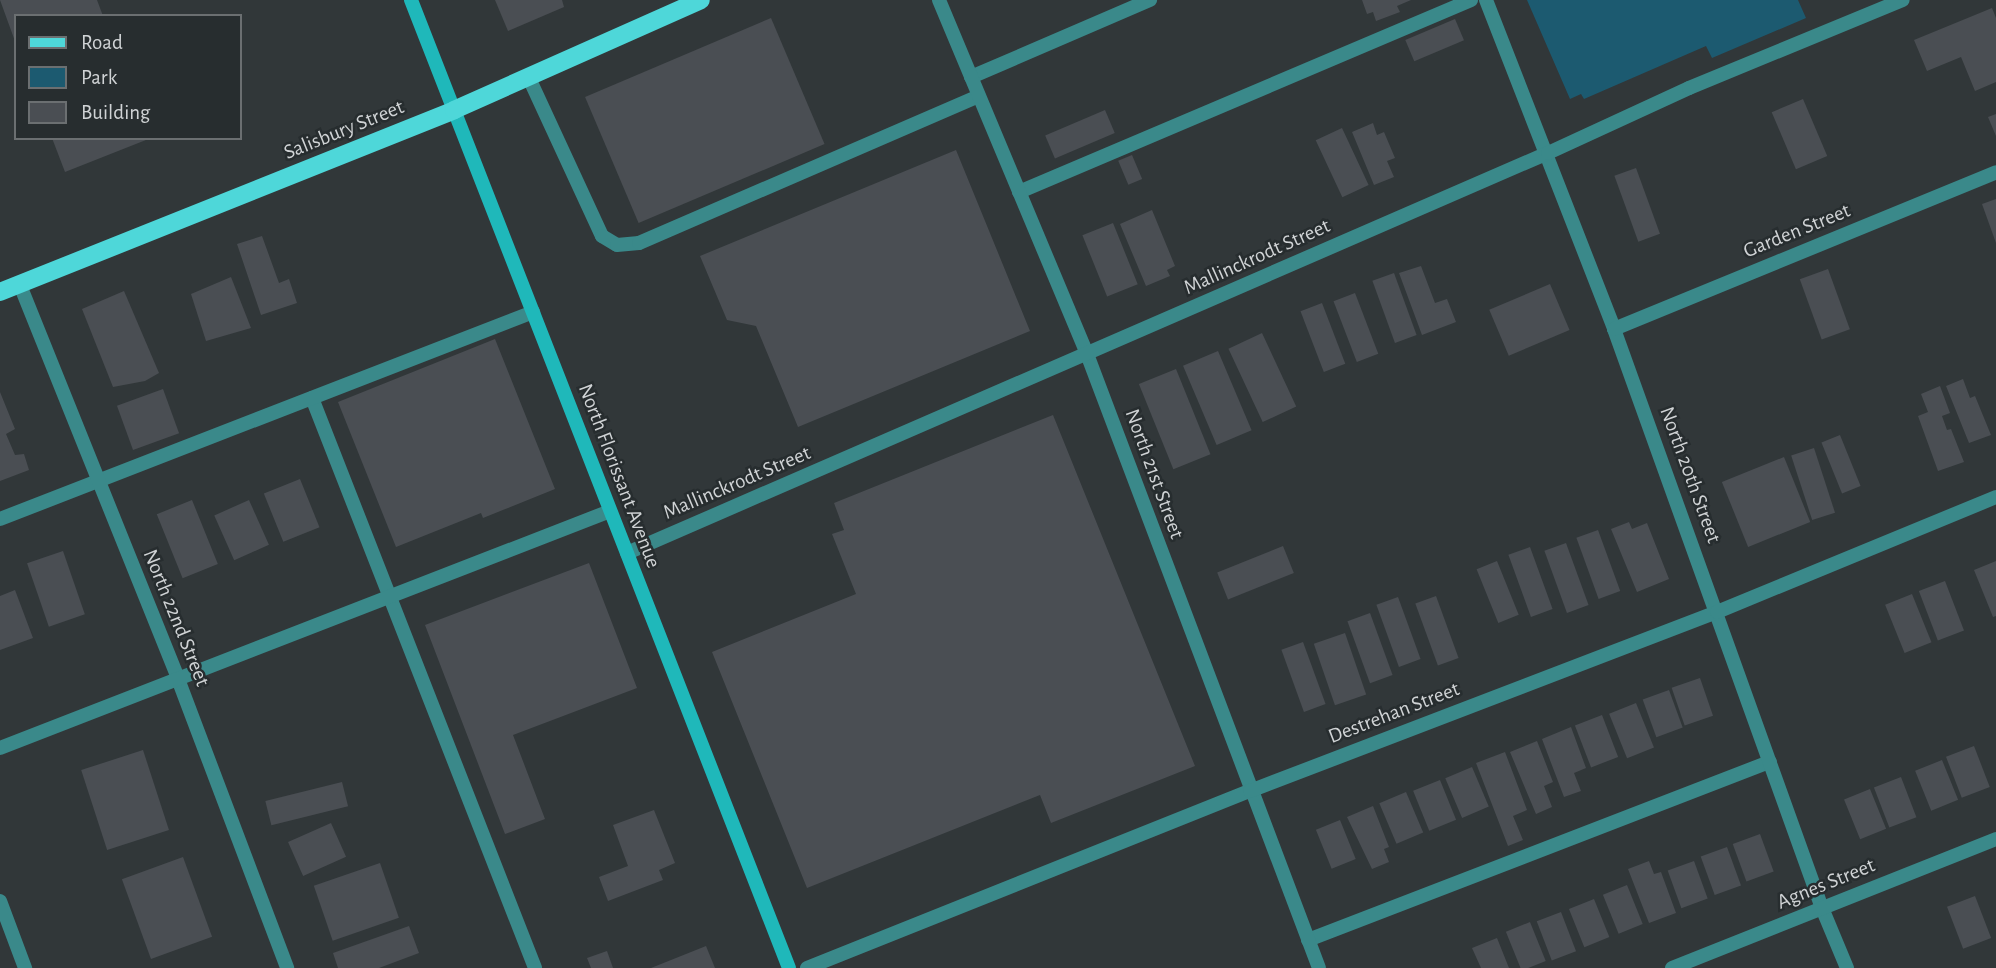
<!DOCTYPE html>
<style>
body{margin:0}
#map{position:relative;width:1996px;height:968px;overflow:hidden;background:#313739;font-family:"Alegreya Sans",sans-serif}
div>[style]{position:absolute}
.green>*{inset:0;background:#1c5a70}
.building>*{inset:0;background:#4a4e53;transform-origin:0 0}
.service>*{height:14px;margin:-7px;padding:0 7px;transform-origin:7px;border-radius:7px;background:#3a898a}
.minor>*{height:14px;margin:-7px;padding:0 7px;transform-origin:7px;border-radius:7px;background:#3a898a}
.secondary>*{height:14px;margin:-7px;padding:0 7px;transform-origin:7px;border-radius:7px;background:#1fb8ba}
.primary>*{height:18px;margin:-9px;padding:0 9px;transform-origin:9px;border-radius:9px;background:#4ed7d9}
span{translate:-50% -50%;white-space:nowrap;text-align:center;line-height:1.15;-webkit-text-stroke:5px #272d2f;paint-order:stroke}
.street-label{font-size:21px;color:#d0d3d5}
.legend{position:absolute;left:14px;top:14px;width:228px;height:126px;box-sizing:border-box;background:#272d2f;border:2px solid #6b6f71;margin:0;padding:9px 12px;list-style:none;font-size:21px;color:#d0d3d5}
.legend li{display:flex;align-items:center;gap:14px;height:35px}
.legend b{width:35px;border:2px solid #6b6f71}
</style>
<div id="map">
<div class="green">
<div style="clip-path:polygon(1527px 0,1798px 0,1806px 18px,1712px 58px,1706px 46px,1584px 99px,1581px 94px,1570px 99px)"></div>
</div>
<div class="building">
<div style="clip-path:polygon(0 0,97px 0,103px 16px,16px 16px,16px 44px)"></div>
<div style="clip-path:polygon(495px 0,562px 0,564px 7px,508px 31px)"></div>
<div style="clip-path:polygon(1362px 0,1411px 0,1397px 6px,1400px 12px,1376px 21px,1373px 12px,1367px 14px)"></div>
<div style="clip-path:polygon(1992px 8px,1996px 18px,1996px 82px,1975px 91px,1961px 57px,1927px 71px,1914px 40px)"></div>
<div style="left:771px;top:18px;width:137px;height:202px;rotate:67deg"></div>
<div style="left:1455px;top:19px;width:23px;height:54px;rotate:67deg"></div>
<div style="left:1803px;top:99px;width:62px;height:34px;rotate:67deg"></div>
<div style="left:1105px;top:110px;width:25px;height:65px;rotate:67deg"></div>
<div style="clip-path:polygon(1996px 114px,1996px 136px,1988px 117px)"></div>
<div style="clip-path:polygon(1373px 123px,1377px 135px,1384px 132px,1395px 158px,1387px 161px,1394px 177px,1374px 185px,1352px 132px)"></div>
<div style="left:1342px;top:128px;width:63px;height:29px;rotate:65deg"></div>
<div style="clip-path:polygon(52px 138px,151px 138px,65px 172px)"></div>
<div style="clip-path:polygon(956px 150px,1030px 331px,798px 427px,756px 326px,727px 320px,700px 256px)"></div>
<div style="left:1132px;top:155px;width:26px;height:15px;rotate:67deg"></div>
<div style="left:1636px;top:168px;width:70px;height:23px;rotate:70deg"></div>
<div style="clip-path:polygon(1996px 199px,1996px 243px,1982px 204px)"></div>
<div style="clip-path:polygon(1152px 210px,1175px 266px,1167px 270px,1170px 276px,1146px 286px,1120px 224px)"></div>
<div style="left:1113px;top:223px;width:66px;height:33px;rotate:68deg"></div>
<div style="clip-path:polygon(262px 236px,279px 283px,289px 279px,297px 303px,261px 315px,237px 244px)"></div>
<div style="clip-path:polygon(1421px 266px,1435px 303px,1447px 299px,1456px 322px,1422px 335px,1399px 273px)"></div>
<div style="left:1828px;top:269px;width:64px;height:30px;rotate:70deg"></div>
<div style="left:1394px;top:273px;width:66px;height:23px;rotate:70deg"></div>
<div style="clip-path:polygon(231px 277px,251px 328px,206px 341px,191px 294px)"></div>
<div style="left:1550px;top:284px;width:50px;height:66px;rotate:67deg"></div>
<div style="clip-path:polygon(124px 291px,159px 373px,145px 381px,113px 387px,82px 309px)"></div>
<div style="left:1355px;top:293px;width:65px;height:23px;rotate:69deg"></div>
<div style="left:1322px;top:303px;width:65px;height:23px;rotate:69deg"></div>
<div style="left:1262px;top:333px;width:81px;height:37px;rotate:65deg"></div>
<div style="clip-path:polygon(495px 339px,555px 489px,483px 518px,481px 513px,396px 547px,338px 402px)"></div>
<div style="left:1218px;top:351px;width:86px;height:38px;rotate:67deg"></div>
<div style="left:1176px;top:369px;width:92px;height:40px;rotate:68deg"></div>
<div style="clip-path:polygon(1963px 379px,1970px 398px,1975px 396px,1991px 435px,1969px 443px,1946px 386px)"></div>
<div style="clip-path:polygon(1940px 386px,1950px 413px,1942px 416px,1947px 430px,1951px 429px,1964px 462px,1938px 471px,1918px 416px,1928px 412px,1921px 394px)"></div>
<div style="left:163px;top:389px;width:47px;height:49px;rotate:70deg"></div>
<div style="clip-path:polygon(0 392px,15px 429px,6px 434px,15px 455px,24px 454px,29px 470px,0 481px)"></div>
<div style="clip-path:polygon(1053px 415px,1195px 766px,1051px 823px,1040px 795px,807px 888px,712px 652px,856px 594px,832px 534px,844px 530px,834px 503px)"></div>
<div style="left:1840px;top:435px;width:55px;height:20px;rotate:68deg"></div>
<div style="left:1814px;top:448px;width:68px;height:24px;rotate:72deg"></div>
<div style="left:1784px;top:457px;width:70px;height:67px;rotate:68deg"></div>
<div style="left:300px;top:479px;width:52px;height:39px;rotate:68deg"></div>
<div style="left:192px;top:500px;width:69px;height:38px;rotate:68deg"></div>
<div style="left:249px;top:500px;width:49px;height:38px;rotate:66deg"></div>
<div style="clip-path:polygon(1629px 522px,1632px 529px,1647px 523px,1669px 579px,1637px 592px,1611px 529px)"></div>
<div style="left:1598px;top:530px;width:65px;height:23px;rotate:70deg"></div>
<div style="left:1566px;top:543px;width:66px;height:23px;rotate:70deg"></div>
<div style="left:1283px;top:546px;width:29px;height:71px;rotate:68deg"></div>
<div style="left:1530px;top:547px;width:66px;height:23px;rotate:70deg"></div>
<div style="left:63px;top:551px;width:67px;height:38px;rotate:71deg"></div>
<div style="left:1497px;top:561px;width:58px;height:22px;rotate:68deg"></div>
<div style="clip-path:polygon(1996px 561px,1996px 616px,1993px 617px,1974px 570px)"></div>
<div style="clip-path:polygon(589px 563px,637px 688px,513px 735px,545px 819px,505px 834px,425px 625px)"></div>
<div style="left:1945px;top:581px;width:53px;height:28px;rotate:69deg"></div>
<div style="clip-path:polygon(15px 590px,33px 638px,0 650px,0 596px)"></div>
<div style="left:1912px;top:594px;width:52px;height:29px;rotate:68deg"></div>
<div style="left:1436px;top:596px;width:66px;height:22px;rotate:70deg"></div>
<div style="left:1398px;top:597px;width:66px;height:23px;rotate:70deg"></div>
<div style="left:1370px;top:613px;width:66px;height:24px;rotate:70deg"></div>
<div style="left:1345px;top:633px;width:65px;height:33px;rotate:71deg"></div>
<div style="left:1303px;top:642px;width:66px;height:23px;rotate:70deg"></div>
<div style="left:1700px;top:678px;width:40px;height:30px;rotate:71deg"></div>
<div style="left:1669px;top:690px;width:40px;height:28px;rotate:70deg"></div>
<div style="left:1636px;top:703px;width:48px;height:29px;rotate:68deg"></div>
<div style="left:1602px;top:715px;width:45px;height:29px;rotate:69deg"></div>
<div style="clip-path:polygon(1571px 727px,1586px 768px,1574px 773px,1581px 791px,1564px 797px,1542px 739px)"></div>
<div style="clip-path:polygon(1537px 741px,1553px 782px,1544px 786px,1552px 807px,1536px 814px,1510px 752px)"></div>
<div style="left:1974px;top:746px;width:44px;height:30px;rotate:69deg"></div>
<div style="left:143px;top:750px;width:84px;height:65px;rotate:72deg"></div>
<div style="clip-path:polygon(1505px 752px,1527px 810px,1513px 816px,1523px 840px,1508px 846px,1476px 763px)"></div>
<div style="left:1942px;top:760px;width:43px;height:29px;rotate:68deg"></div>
<div style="left:1472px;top:767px;width:43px;height:29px;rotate:67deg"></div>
<div style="left:1901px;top:777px;width:43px;height:29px;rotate:69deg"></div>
<div style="left:1440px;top:780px;width:43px;height:29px;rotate:68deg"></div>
<div style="left:342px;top:782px;width:25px;height:79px;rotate:76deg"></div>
<div style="left:1870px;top:789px;width:43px;height:28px;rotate:68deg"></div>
<div style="left:1406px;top:792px;width:44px;height:29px;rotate:67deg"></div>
<div style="clip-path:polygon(1373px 806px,1389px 847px,1384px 849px,1389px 862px,1372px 869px,1347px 817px)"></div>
<div style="clip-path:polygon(654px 810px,675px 863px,659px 870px,663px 880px,608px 901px,599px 877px,628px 866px,613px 825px)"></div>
<div style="left:1340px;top:820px;width:42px;height:26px;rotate:68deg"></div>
<div style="left:331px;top:823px;width:37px;height:47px;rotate:66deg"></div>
<div style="left:1760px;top:834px;width:40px;height:29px;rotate:70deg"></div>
<div style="left:1727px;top:847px;width:41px;height:28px;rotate:70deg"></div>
<div style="left:183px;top:857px;width:85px;height:65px;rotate:70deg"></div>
<div style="clip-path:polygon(1649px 861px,1654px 874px,1661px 872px,1676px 913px,1649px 923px,1628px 869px)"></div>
<div style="left:1694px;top:861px;width:40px;height:28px;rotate:70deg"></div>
<div style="left:380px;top:863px;width:58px;height:70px;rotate:71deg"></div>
<div style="left:1627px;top:885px;width:42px;height:26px;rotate:68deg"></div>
<div style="left:1975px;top:896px;width:45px;height:30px;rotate:69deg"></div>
<div style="left:1594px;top:899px;width:41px;height:27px;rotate:68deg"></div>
<div style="left:1561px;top:912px;width:42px;height:26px;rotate:69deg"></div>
<div style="left:1530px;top:922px;width:42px;height:26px;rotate:68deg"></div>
<div style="clip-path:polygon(409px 926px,419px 953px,379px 968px,338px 968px,333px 953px)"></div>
<div style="clip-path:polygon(1497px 938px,1509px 968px,1481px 968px,1472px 948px)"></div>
<div style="clip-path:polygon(706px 946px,715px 968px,651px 968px)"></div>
<div style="clip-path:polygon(607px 951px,613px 968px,591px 968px,587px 958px)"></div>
</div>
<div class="service">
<div style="left:971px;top:77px;width:195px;rotate:-23.3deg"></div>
<div style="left:529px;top:78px;width:174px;rotate:65.2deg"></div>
<div style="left:602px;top:236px;width:17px;rotate:31deg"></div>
<div style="left:617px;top:245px;width:22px;rotate:-5deg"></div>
<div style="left:639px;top:243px;width:370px;rotate:-23.4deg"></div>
<div style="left:1019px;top:192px;width:491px;rotate:-23deg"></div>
<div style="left:312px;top:398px;width:612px;rotate:68.63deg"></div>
<div style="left:0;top:519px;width:572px;rotate:-21.22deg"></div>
<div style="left:1308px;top:940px;width:495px;rotate:-21.1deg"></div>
</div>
<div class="minor">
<div style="left:939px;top:0;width:384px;rotate:67.3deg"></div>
<div style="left:1087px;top:354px;width:656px;rotate:69.3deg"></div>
<div style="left:1486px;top:0;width:353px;rotate:68.7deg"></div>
<div style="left:1614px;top:329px;width:615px;rotate:70.24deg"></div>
<div style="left:1822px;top:908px;width:65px;rotate:67.4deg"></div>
<div style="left:20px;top:285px;width:424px;rotate:68.1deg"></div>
<div style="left:178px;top:679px;width:309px;rotate:69.3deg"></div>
<div style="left:1614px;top:329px;width:413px;rotate:-22.3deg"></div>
<div style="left:627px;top:553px;width:1004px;rotate:-23.48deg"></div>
<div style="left:1548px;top:153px;width:155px;rotate:-24.7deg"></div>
<div style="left:1689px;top:88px;width:231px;rotate:-22.4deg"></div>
<div style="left:0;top:748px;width:654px;rotate:-21.23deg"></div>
<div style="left:0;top:901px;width:72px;rotate:69.5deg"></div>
<div style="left:807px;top:968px;width:477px;rotate:-21.8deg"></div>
<div style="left:1250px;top:791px;width:500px;rotate:-20.97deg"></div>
<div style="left:1717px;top:612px;width:302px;rotate:-22.4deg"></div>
<div style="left:1672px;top:968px;width:349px;rotate:-21.7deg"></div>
</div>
<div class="secondary">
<div style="left:411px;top:0;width:1039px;rotate:68.67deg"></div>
</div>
<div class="primary">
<div style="left:0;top:292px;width:489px;rotate:-21.8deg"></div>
<div style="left:454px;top:110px;width:270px;rotate:-24deg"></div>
</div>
<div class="street-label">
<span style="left:344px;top:130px;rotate:-22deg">Salisbury Street</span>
<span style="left:1797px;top:231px;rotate:-22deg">Garden Street</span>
<span style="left:1257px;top:257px;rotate:-24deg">Mallinckrodt Street</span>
<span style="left:1154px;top:474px;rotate:70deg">North 21st Street</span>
<span style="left:1690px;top:475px;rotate:70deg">North 20th Street</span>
<span style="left:619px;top:476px;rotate:69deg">North Florissant Avenue</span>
<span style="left:737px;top:483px;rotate:-23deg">Mallinckrodt Street</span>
<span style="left:176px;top:618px;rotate:68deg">North 22nd Street</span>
<span style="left:1394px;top:713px;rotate:-21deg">Destrehan Street</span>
<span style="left:1826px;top:884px;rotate:-22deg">Agnes Street</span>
</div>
<ul class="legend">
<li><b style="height:9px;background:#4ed7d9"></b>Road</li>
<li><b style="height:19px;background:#1c5a70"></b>Park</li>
<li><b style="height:19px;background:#4a4e53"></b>Building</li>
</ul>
</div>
